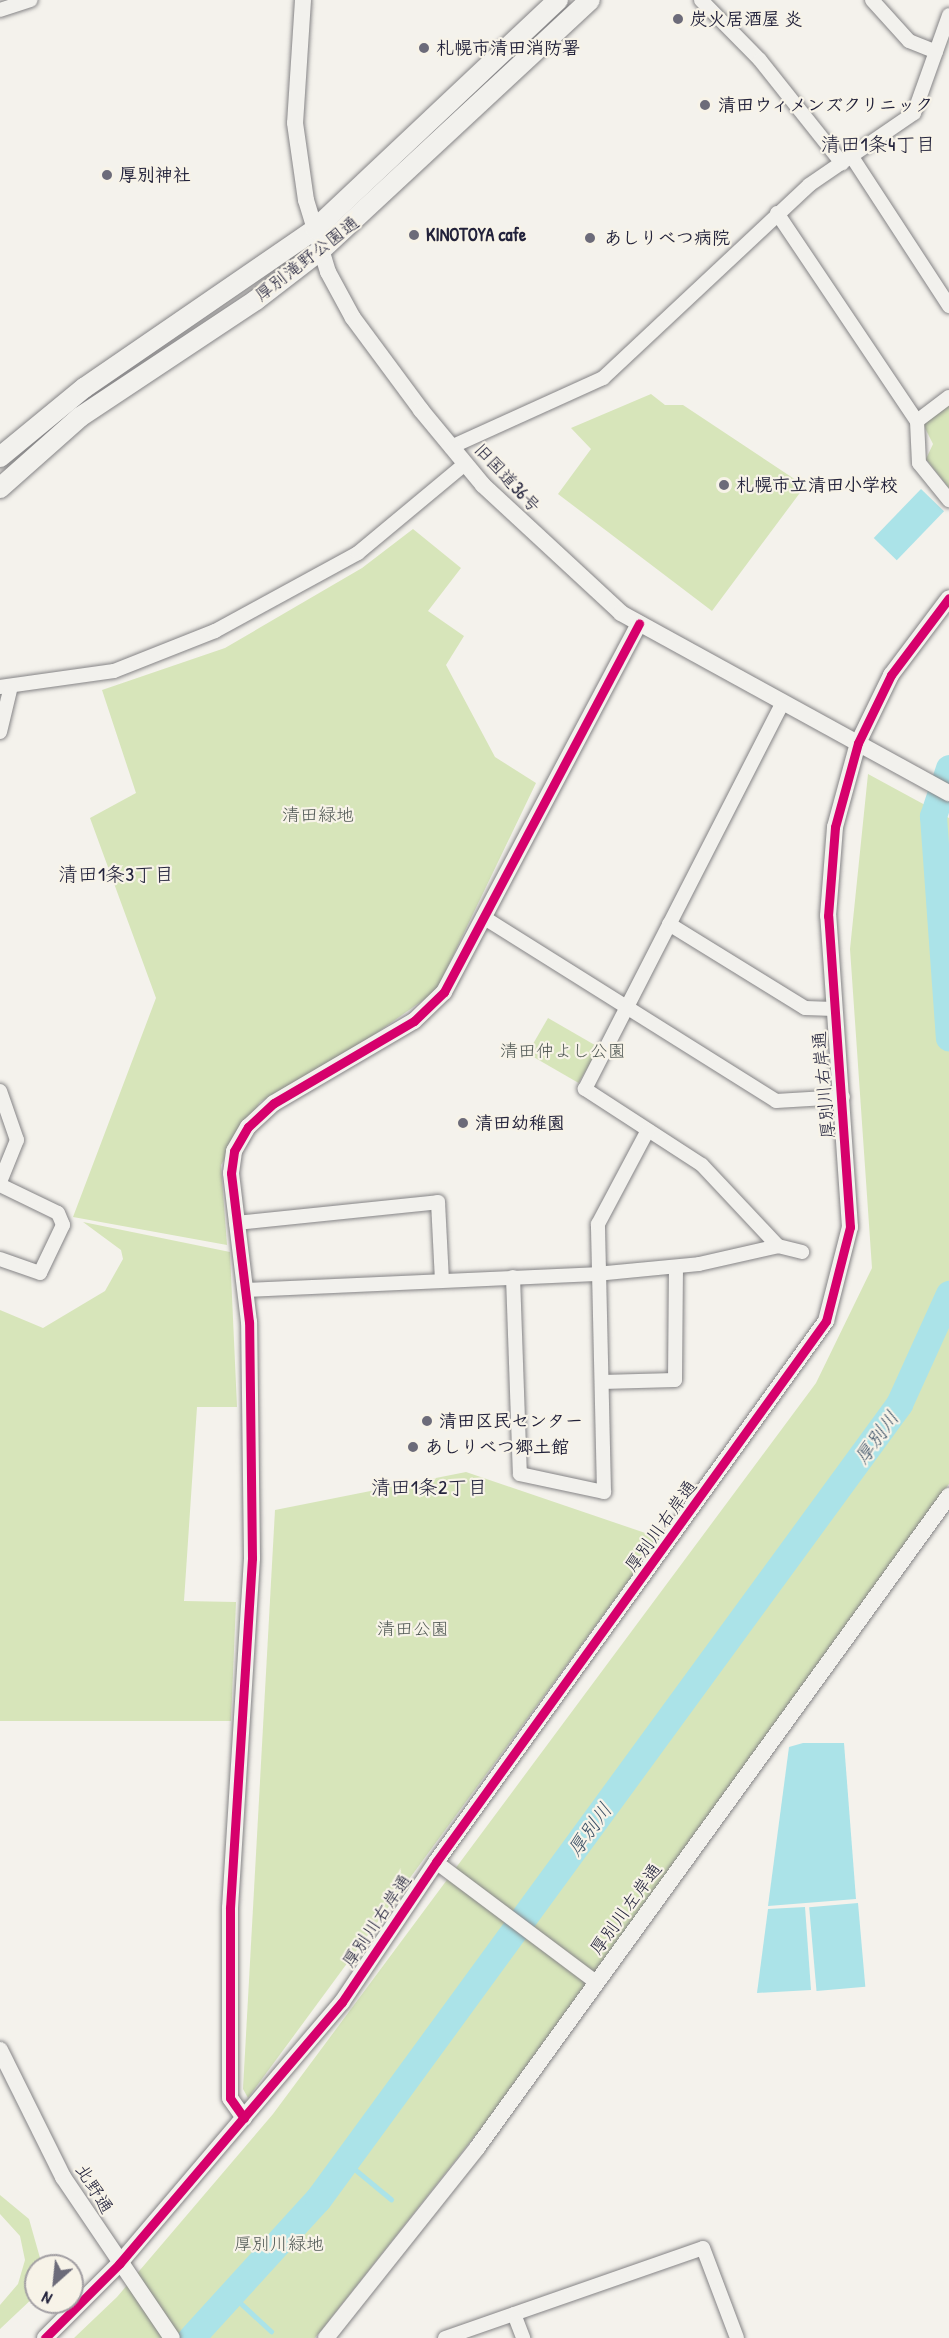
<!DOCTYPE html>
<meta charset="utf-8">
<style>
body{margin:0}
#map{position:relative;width:949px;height:2338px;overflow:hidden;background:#f4f2ec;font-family:"Patrick Hand","Klee One",sans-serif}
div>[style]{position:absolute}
.green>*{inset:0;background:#d7e5ba;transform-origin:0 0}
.water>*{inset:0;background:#abe3e8;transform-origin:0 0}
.stream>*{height:4.5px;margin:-2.25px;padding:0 2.25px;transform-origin:2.25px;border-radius:2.25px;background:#abe3e8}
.river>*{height:27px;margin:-13.5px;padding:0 13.5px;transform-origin:13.5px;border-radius:13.5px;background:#abe3e8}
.roads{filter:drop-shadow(0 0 2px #858486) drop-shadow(0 0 2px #858486)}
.minor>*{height:14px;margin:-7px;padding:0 7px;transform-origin:7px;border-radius:7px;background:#f2f1ed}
.tertiary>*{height:16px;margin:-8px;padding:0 8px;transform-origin:8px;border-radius:8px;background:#f2f1ed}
.secondary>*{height:20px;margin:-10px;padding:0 10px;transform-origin:10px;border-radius:10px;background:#f2f1ed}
.cycleway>*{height:9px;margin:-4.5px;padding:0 4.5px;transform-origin:4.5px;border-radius:4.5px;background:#d6006c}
.dots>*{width:16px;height:16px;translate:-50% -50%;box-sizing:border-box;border:3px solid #f7f3e8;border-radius:50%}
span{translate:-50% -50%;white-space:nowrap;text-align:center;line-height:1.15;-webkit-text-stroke:4.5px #f7f3e8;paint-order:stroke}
.poi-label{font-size:18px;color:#22223b;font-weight:700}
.left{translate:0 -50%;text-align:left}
.street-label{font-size:18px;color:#22223b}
.park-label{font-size:18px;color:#515955}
.neighbourhood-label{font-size:20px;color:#22223b}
.water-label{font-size:20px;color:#3c5166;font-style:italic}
.north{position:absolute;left:24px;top:2254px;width:60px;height:60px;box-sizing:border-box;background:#f7f3e8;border:2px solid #a29fa3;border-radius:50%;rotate:207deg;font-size:16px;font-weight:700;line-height:24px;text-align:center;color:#22223b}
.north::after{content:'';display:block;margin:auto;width:21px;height:27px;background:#6c6b79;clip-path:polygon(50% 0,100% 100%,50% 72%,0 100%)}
</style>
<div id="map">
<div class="green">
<div style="clip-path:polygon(651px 394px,665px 405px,683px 405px,805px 486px,712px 611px,558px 494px,591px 449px,571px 428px)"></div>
<div style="clip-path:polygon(949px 405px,949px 488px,926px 459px,933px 444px,923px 424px)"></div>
<div style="clip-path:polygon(413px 529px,461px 568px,428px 611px,464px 636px,446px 665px,495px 757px,536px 783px,436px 991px,361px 1044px,260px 1102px,221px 1165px,227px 1245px,73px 1217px,156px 998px,90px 818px,136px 793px,102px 690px,225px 648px,362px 568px)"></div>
<div style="clip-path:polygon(868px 774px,949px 818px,949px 1484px,485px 2123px,315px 2338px,74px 2338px,117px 2297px,273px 2114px,816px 1383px,872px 1268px,850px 949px)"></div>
<div style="left:548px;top:1018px;width:59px;height:41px;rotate:30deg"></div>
<div style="clip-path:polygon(83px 1222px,230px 1252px,237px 1407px,197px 1407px,184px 1601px,236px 1602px,231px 1721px,0 1721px,0 1310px,43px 1328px,105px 1291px,123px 1259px,121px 1250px)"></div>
<div style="clip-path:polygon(466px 1472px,660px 1538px,248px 2098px,243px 2089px,275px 1510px)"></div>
<div style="clip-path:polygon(0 2195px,29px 2219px,42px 2265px,48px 2266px,36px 2266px,36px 2295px,0 2329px,0 2305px,18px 2284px,25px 2260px,20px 2236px,0 2214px)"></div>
</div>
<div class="water">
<div style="left:921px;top:489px;width:32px;height:68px;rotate:44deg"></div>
<div style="clip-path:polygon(803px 1743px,844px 1743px,856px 1899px,768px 1906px,789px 1747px)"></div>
<div style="left:858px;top:1903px;width:84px;height:49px;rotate:85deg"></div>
<div style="clip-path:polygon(805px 1907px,811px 1990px,757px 1993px,768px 1909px)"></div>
</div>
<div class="stream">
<div style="left:345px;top:2161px;width:60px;rotate:39.6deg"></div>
<div style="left:233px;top:2296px;width:52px;rotate:42.6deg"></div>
</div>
<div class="river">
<div style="left:949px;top:768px;width:51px;rotate:108.4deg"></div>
<div style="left:933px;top:816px;width:222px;rotate:85.9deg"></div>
<div style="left:191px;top:2338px;width:188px;rotate:-47.6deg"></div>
<div style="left:318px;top:2199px;width:985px;rotate:-53.84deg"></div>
<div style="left:899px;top:1404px;width:121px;rotate:-65.6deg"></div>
</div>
<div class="roads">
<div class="minor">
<div style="left:701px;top:0;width:84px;rotate:45.5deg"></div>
<div style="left:760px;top:60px;width:132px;rotate:51.5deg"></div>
<div style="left:872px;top:0;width:55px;rotate:47.9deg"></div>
<div style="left:909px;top:41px;width:29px;rotate:22deg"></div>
<div style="left:0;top:10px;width:32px;rotate:-18deg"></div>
<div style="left:852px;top:157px;width:178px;rotate:56.9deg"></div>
<div style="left:777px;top:213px;width:251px;rotate:56.1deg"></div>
<div style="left:917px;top:421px;width:42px;rotate:87.3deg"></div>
<div style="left:919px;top:463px;width:48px;rotate:51deg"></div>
<div style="left:917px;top:421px;width:40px;rotate:-37deg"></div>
<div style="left:451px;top:447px;width:167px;rotate:-24.4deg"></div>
<div style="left:603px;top:378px;width:282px;rotate:-43.1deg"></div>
<div style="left:809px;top:185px;width:127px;rotate:-34.4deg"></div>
<div style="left:914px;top:113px;width:104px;rotate:-70.3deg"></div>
<div style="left:0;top:687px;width:115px;rotate:-8deg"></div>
<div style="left:114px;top:671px;width:109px;rotate:-21.6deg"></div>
<div style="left:215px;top:631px;width:163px;rotate:-28.6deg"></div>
<div style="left:358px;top:553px;width:139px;rotate:-39.8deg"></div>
<div style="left:0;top:732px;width:47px;rotate:-76.6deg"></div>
<div style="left:483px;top:917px;width:346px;rotate:32.1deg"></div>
<div style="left:776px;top:1101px;width:67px;rotate:-3.4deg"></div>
<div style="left:669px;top:924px;width:160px;rotate:31.7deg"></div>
<div style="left:805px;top:1008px;width:29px;rotate:2deg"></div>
<div style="left:0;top:1091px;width:52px;rotate:70.9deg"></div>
<div style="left:17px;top:1140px;width:45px;rotate:112deg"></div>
<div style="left:0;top:1185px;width:64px;rotate:25.8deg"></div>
<div style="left:58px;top:1213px;width:13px;rotate:67deg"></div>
<div style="left:63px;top:1225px;width:53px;rotate:115.6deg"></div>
<div style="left:40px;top:1273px;width:42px;rotate:-160.7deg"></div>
<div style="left:236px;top:1223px;width:203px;rotate:-5.9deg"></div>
<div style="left:438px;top:1202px;width:78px;rotate:87.1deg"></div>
<div style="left:778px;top:1246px;width:111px;rotate:-133.2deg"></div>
<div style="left:702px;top:1165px;width:140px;rotate:-147deg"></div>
<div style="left:585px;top:1089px;width:435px;rotate:-62.9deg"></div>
<div style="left:513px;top:1277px;width:197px;rotate:88deg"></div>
<div style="left:520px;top:1474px;width:86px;rotate:12.1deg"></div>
<div style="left:604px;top:1492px;width:268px;rotate:-91.3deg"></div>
<div style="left:598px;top:1224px;width:106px;rotate:-62deg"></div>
<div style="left:246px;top:1290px;width:350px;rotate:-2.6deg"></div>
<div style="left:596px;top:1274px;width:103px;rotate:-5.5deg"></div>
<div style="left:699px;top:1264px;width:81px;rotate:-12.8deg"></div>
<div style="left:778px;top:1246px;width:25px;rotate:14deg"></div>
<div style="left:602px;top:1382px;width:73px;rotate:-1.6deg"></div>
<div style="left:675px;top:1380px;width:113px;rotate:-89.5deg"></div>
<div style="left:436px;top:1862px;width:201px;rotate:36.9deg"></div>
<div style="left:514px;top:2314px;width:26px;rotate:69deg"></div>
<div style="left:445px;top:2338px;width:273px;rotate:-19.2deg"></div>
<div style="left:703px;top:2248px;width:96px;rotate:69.3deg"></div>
</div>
<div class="tertiary">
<div style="left:303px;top:0;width:123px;rotate:93.7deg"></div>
<div style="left:295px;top:123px;width:78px;rotate:81.9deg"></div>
<div style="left:306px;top:200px;width:75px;rotate:73deg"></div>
<div style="left:328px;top:272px;width:52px;rotate:61.5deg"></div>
<div style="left:353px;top:318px;width:114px;rotate:53.5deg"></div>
<div style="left:421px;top:410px;width:97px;rotate:50.4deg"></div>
<div style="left:483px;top:485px;width:188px;rotate:42.8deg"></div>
<div style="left:621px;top:613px;width:374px;rotate:28.8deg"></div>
<div style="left:0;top:2050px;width:142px;rotate:63.6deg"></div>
<div style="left:63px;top:2177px;width:194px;rotate:55.9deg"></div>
<div style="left:244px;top:2118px;width:24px;rotate:-125deg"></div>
<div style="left:230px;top:2098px;width:190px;rotate:-90deg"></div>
<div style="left:230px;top:1908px;width:351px;rotate:-86.4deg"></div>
<div style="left:252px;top:1558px;width:236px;rotate:-90.7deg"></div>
<div style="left:249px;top:1322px;width:150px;rotate:-96.9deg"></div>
<div style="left:231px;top:1173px;width:22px;rotate:-82deg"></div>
<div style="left:234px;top:1151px;width:28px;rotate:-60deg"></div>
<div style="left:248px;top:1127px;width:35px;rotate:-43deg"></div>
<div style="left:274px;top:1103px;width:162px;rotate:-30.4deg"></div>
<div style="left:414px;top:1021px;width:42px;rotate:-44deg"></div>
<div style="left:444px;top:992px;width:417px;rotate:-62.1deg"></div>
<div style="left:45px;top:2338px;width:105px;rotate:-45deg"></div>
<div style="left:119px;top:2264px;width:344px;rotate:-49.6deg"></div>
<div style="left:342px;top:2002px;width:169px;rotate:-56.1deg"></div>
<div style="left:436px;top:1862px;width:667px;rotate:-54.21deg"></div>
<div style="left:826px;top:1321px;width:97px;rotate:-75.7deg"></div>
<div style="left:850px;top:1227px;width:312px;rotate:-94deg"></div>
<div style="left:828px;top:916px;width:89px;rotate:-85.5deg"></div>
<div style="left:835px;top:827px;width:87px;rotate:-74.7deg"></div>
<div style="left:858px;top:743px;width:76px;rotate:-64.1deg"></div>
<div style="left:891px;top:675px;width:96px;rotate:-53deg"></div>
<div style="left:326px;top:2338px;width:243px;rotate:-51.5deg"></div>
<div style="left:477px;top:2148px;width:805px;rotate:-54.1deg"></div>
</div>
<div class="secondary">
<div style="left:0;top:457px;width:109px;rotate:-39.4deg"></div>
<div style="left:84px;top:388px;width:280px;rotate:-34.5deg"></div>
<div style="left:315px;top:229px;width:334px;rotate:-43.3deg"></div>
<div style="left:0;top:488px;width:107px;rotate:-41.6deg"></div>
<div style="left:80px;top:417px;width:211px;rotate:-33.6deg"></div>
<div style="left:256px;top:300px;width:82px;rotate:-37.6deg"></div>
<div style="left:321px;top:250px;width:367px;rotate:-42.9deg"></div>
</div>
</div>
<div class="cycleway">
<div style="left:244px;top:2118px;width:24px;rotate:-125deg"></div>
<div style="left:230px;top:2098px;width:190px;rotate:-90deg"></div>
<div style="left:230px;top:1908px;width:351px;rotate:-86.4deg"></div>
<div style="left:252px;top:1558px;width:236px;rotate:-90.7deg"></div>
<div style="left:249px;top:1322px;width:150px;rotate:-96.9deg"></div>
<div style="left:231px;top:1173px;width:22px;rotate:-82deg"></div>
<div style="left:234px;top:1151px;width:28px;rotate:-60deg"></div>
<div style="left:248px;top:1127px;width:35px;rotate:-43deg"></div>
<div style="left:274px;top:1103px;width:162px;rotate:-30.4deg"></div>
<div style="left:414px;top:1021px;width:42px;rotate:-44deg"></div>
<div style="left:444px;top:992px;width:417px;rotate:-62.1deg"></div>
<div style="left:45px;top:2338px;width:105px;rotate:-45deg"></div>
<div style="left:119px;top:2264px;width:344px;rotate:-49.6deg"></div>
<div style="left:342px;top:2002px;width:169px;rotate:-56.1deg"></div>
<div style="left:436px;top:1862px;width:667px;rotate:-54.21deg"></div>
<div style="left:826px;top:1321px;width:97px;rotate:-75.7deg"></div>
<div style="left:850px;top:1227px;width:312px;rotate:-94deg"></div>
<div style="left:828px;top:916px;width:89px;rotate:-85.5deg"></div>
<div style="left:835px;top:827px;width:87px;rotate:-74.7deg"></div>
<div style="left:858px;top:743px;width:76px;rotate:-64.1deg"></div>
<div style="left:891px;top:675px;width:96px;rotate:-53deg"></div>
</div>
<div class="dots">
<div style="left:678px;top:19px;background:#6c6b79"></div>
<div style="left:424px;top:48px;background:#6c6b79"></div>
<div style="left:705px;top:105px;background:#6c6b79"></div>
<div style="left:107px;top:175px;background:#6c6b79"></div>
<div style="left:414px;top:235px;background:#6c6b79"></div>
<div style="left:590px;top:238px;background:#6c6b79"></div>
<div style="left:724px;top:485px;background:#6c6b79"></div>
<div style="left:463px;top:1123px;background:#6c6b79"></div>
<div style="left:427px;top:1421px;background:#6c6b79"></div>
<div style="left:413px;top:1447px;background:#6c6b79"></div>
</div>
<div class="poi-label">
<span class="left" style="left:690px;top:19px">炭火居酒屋 炎</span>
<span class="left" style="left:436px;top:48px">札幌市清田消防署</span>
<span class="left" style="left:718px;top:105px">清田ウィメンズクリニック</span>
<span class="left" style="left:119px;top:175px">厚別神社</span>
<span class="left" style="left:426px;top:235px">KINOTOYA cafe</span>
<span class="left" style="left:604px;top:238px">あしりべつ病院</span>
<span class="left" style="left:736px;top:485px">札幌市立清田小学校</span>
<span class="left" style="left:475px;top:1123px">清田幼稚園</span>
<span class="left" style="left:439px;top:1421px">清田区民センター</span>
<span class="left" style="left:425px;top:1447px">あしりべつ郷土館</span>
</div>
<div class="street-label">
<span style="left:307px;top:259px;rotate:-38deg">厚別滝野公園通</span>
<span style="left:507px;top:478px;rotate:47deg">旧国道36号</span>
<span style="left:824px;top:1085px;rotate:-95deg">厚別川右岸通</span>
<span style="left:661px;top:1526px;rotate:-54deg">厚別川右岸通</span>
<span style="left:626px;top:1909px;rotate:-54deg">厚別川左岸通</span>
<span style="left:377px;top:1921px;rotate:-56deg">厚別川右岸通</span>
<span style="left:94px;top:2189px;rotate:58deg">北野通</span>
</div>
<div class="park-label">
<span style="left:318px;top:815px">清田緑地</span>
<span style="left:563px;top:1051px">清田仲よし公園</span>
<span style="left:413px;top:1629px">清田公園</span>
<span style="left:279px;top:2244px">厚別川緑地</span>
</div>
<div class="neighbourhood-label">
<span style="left:878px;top:143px">清田1条4丁目</span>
<span style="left:116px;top:873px">清田1条3丁目</span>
<span style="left:429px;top:1486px">清田1条2丁目</span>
</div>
<div class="water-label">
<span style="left:876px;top:1437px;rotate:-54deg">厚別川</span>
<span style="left:589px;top:1829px;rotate:-54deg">厚別川</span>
</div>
<div class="north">N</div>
</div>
